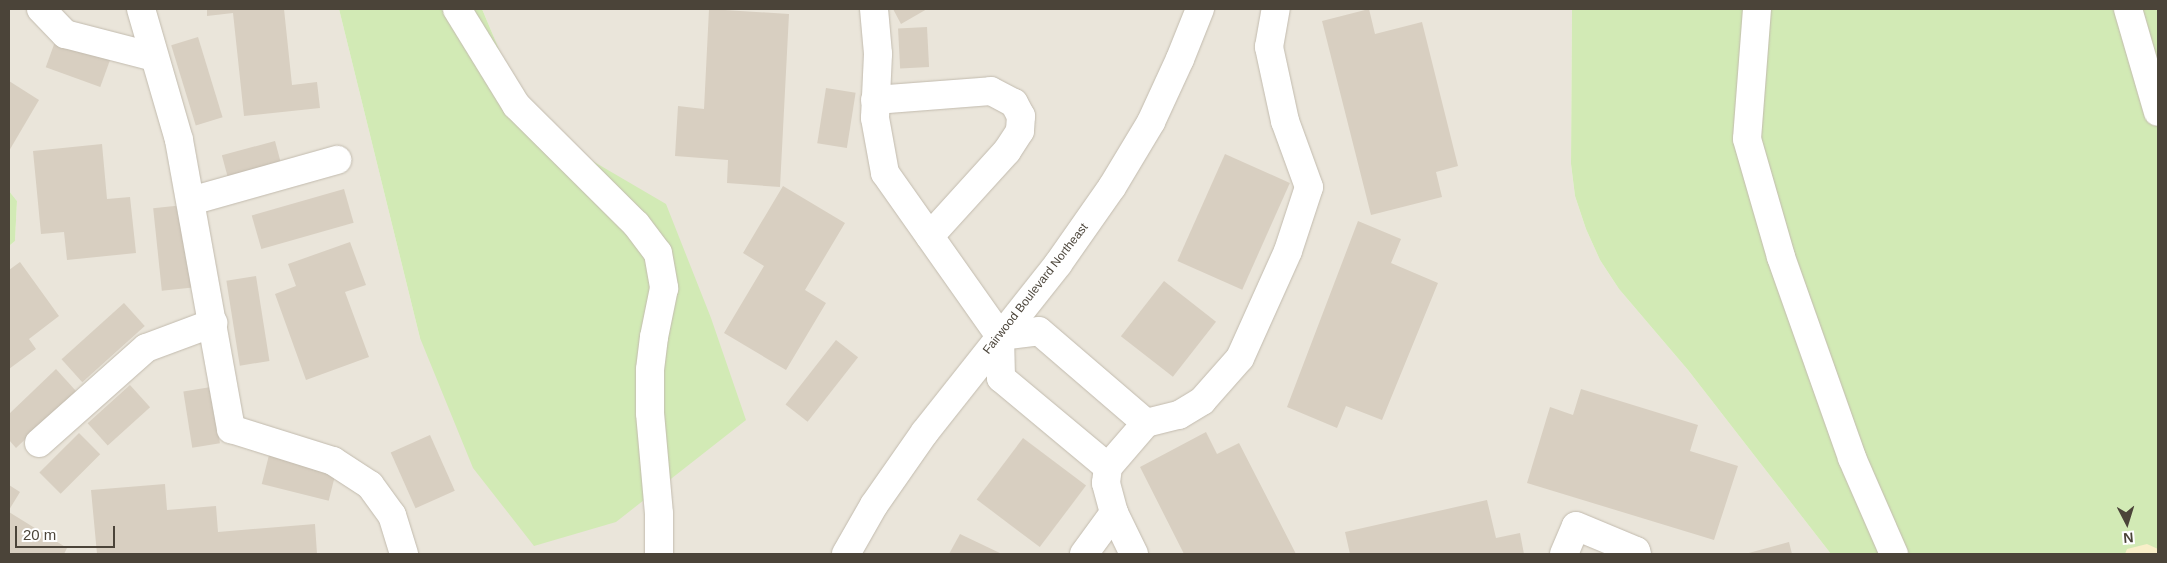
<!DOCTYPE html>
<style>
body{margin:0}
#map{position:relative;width:2167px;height:563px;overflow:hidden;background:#f6f3ec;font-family:Arial,sans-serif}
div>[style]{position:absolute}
.residential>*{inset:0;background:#eae5da}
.green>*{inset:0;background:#d2eab5}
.sand>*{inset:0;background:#f9efc9}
.building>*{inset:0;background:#d8cfc1;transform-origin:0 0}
.roads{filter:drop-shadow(0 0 1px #c2bbae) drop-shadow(0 0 1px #c2bbae)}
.minor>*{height:28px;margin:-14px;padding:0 14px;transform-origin:14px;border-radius:14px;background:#fff}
span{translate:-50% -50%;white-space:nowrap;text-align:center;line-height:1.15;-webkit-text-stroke:5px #fff;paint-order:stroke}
.street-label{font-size:12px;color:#4b4439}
.frame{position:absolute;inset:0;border:10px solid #4b4439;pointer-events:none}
.north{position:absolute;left:2102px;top:498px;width:50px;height:50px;-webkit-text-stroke:4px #fff;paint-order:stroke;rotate:175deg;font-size:14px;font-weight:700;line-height:20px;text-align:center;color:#4b4439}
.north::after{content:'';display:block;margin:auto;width:18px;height:22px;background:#4b4439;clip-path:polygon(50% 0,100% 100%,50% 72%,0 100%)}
.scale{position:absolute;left:15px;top:526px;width:100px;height:22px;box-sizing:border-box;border:2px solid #4b4439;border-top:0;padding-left:6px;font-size:15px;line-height:18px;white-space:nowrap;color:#4b4439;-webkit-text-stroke:4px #fff;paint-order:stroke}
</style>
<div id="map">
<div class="residential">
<div style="clip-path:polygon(9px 9px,339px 9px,420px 338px,572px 149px,520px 99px,482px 9px,1572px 9px,1571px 164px,1575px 196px,1586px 229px,1600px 260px,1619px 289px,1688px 370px,1831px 554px,9px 554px,9px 246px,15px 241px,17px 201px,9px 191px)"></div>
</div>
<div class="green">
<div style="clip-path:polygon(339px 9px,482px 9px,520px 99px,572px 149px,666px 204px,711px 318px,746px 420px,616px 522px,534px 546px,473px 468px,420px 338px)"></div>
<div style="clip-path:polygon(1572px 9px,2158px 9px,2158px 554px,1831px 554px,1688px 370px,1619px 289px,1600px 260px,1586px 229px,1575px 196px,1571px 164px)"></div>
<div style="clip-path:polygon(9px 191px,17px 201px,15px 241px,9px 246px)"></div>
</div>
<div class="sand">
<div style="clip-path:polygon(2147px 544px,2158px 549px,2158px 554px,2125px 554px,2127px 549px)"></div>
</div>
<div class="building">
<div style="clip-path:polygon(207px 9px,284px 9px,292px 85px,317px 82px,320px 108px,244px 116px,233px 13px,207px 16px)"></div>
<div style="clip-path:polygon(709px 9px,789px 14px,780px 187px,727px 183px,728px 160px,675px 156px,678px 106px,704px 109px)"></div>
<div style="clip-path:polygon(893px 9px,927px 9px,901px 24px)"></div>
<div style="clip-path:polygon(1369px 9px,1375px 34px,1422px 22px,1458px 166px,1436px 172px,1442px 197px,1371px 215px,1322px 21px)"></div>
<div style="left:927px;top:27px;width:40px;height:29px;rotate:87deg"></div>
<div style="left:198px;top:37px;width:84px;height:28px;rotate:73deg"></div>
<div style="left:56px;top:39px;width:58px;height:30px;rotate:20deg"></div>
<div style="clip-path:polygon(9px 81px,39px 100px,9px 151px)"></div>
<div style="left:826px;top:88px;width:30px;height:56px;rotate:9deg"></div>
<div style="left:275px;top:141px;width:31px;height:55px;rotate:75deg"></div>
<div style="clip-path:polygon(102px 144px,107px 199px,130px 197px,136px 253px,67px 260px,64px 232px,41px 234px,33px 151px)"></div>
<div style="left:1225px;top:154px;width:71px;height:117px;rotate:24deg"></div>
<div style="clip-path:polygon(783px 186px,845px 223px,805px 290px,826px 303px,786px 370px,724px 333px,764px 266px,743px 253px)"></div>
<div style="left:344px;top:189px;width:35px;height:96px;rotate:74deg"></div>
<div style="left:184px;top:205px;width:83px;height:31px;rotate:84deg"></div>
<div style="clip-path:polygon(1358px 221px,1401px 239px,1391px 263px,1438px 283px,1382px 420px,1346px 406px,1337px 428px,1287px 407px)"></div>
<div style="clip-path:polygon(350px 242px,366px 285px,345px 292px,369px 357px,306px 380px,275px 294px,296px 286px,288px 264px)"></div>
<div style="clip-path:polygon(20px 262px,59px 316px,29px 339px,36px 349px,9px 369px,9px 270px)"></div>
<div style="left:256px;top:276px;width:86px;height:30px;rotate:81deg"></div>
<div style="left:1164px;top:281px;width:66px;height:70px;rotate:38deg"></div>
<div style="left:124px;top:303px;width:31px;height:84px;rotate:48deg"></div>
<div style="left:836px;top:340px;width:28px;height:82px;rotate:38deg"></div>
<div style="clip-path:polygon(56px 369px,76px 391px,16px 448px,9px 440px,9px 414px)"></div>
<div style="left:130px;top:385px;width:30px;height:57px;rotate:48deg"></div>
<div style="left:211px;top:387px;width:57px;height:28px;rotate:81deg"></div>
<div style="clip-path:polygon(1581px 389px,1698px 425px,1690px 451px,1738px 466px,1714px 540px,1527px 483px,1550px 407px,1573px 415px)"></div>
<div style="clip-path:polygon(1206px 432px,1217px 454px,1239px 443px,1296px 554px,1184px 554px,1140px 467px)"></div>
<div style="left:79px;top:433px;width:30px;height:56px;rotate:45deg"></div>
<div style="left:430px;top:435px;width:61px;height:43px;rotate:66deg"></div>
<div style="left:1023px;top:438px;width:79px;height:77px;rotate:37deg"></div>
<div style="left:269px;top:455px;width:69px;height:30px;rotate:14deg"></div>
<div style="clip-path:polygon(165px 484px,167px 510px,216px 506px,218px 532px,315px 524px,317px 554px,97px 554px,91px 490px)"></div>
<div style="clip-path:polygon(9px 485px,20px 492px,9px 510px)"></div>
<div style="clip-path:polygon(1487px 500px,1496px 538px,1520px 533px,1524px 554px,1350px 554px,1345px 532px)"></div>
<div style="clip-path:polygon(9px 512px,67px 548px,64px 554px,9px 554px)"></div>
<div style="clip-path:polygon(960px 534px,1002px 554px,949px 554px)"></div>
<div style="clip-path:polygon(1789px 542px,1792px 554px,1745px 554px)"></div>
</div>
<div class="roads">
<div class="minor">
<div style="left:41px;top:9px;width:35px;rotate:46deg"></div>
<div style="left:65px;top:34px;width:92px;rotate:14.5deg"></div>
<div style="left:141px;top:9px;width:136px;rotate:73.8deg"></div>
<div style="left:179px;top:140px;width:294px;rotate:79.8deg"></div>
<div style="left:231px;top:429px;width:107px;rotate:17.4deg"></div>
<div style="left:333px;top:461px;width:44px;rotate:33deg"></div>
<div style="left:370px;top:485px;width:37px;rotate:54deg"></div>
<div style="left:392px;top:515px;width:41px;rotate:72.9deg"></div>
<div style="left:457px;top:9px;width:113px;rotate:58.4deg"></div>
<div style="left:516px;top:105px;width:169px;rotate:44.8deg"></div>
<div style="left:636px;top:224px;width:36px;rotate:53deg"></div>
<div style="left:658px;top:253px;width:36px;rotate:80deg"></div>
<div style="left:664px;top:288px;width:50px;rotate:101.5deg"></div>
<div style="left:654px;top:337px;width:33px;rotate:97deg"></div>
<div style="left:650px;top:370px;width:43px;rotate:90deg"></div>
<div style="left:650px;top:413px;width:101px;rotate:84.9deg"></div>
<div style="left:659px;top:514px;width:40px;rotate:90deg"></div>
<div style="left:874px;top:9px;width:45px;rotate:84.9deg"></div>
<div style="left:878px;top:54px;width:64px;rotate:92.7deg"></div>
<div style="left:875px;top:118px;width:56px;rotate:79.7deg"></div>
<div style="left:885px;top:173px;width:199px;rotate:54.8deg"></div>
<div style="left:1000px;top:336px;width:42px;rotate:88.6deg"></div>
<div style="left:1001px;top:378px;width:139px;rotate:39.8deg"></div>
<div style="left:1757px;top:9px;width:130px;rotate:94.4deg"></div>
<div style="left:1747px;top:139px;width:123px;rotate:73.9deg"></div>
<div style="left:1781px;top:257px;width:213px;rotate:70.5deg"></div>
<div style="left:1852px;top:458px;width:105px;rotate:66.4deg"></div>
<div style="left:2128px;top:9px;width:107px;rotate:73.8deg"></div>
<div style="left:875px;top:100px;width:116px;rotate:-4.4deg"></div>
<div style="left:991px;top:91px;width:26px;rotate:28deg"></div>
<div style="left:1014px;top:103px;width:15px;rotate:62deg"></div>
<div style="left:1021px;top:116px;width:15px;rotate:94deg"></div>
<div style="left:1020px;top:131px;width:24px;rotate:123deg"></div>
<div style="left:1007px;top:151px;width:115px;rotate:132.2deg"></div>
<div style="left:191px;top:201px;width:152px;rotate:-15.7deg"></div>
<div style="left:1000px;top:336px;width:39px;rotate:-7deg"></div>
<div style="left:1039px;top:331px;width:141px;rotate:40.7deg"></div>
<div style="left:39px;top:443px;width:143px;rotate:-41.6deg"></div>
<div style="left:146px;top:348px;width:72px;rotate:-20.5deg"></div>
<div style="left:846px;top:554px;width:56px;rotate:-60.3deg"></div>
<div style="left:874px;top:505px;width:89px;rotate:-55.1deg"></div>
<div style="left:925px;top:432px;width:214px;rotate:-51.6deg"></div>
<div style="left:1058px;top:264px;width:94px;rotate:-55deg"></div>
<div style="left:1112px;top:187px;width:76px;rotate:-59deg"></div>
<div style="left:1151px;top:122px;width:69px;rotate:-65.3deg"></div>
<div style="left:1180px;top:59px;width:54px;rotate:-68.2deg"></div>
<div style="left:1084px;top:554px;width:51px;rotate:-53.8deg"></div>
<div style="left:1134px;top:554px;width:46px;rotate:-116deg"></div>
<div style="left:1114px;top:513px;width:31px;rotate:-105deg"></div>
<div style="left:1106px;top:483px;width:16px;rotate:-83deg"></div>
<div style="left:1108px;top:467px;width:58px;rotate:-49.2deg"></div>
<div style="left:1146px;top:423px;width:34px;rotate:-14deg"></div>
<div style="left:1179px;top:415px;width:27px;rotate:-31deg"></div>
<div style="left:1202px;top:401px;width:57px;rotate:-48.5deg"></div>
<div style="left:1240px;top:358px;width:117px;rotate:-65.8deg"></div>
<div style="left:1288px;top:251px;width:67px;rotate:-71.8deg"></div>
<div style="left:1309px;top:187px;width:70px;rotate:-110deg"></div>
<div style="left:1285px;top:121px;width:76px;rotate:-102.2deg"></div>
<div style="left:1269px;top:47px;width:39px;rotate:-80deg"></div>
<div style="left:1564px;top:554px;width:30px;rotate:-67deg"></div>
<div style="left:1576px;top:526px;width:65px;rotate:22.6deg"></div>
<div style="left:1636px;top:551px;width:3px;rotate:72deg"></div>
</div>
</div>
<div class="street-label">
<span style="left:1036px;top:289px;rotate:-52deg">Fairwood Boulevard Northeast</span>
</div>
<div class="frame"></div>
<div class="north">N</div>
<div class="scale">20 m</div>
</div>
